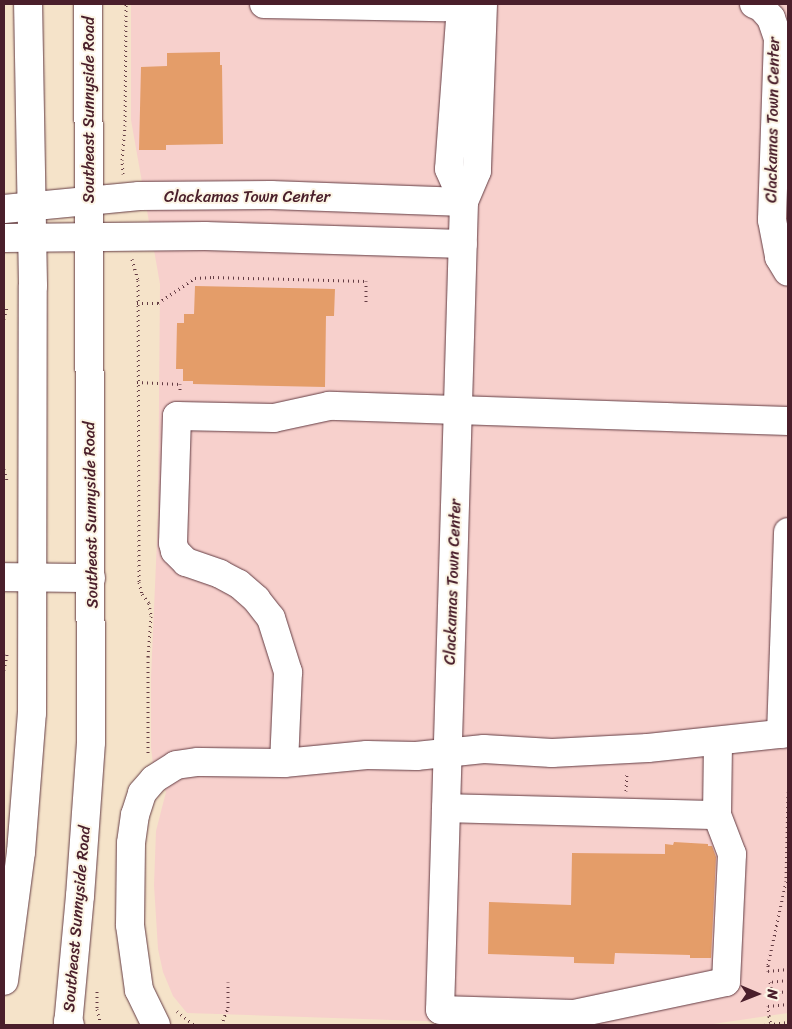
<!DOCTYPE html>
<style>
body{margin:0}
#map{position:relative;width:792px;height:1029px;overflow:hidden;background:#f5e3c9;font-family:Sriracha,sans-serif}
div>[style]{position:absolute}
.built>*{inset:0;background:#f7d0cc}
.building>*{inset:0;background:#e49d69}
.path>*{height:3px;margin-top:-1.5px;transform-origin:0;background:repeating-linear-gradient(90deg,#643c43 0 1px,transparent 0 5px)}
.roads{filter:drop-shadow(0 0 1px #643c43) drop-shadow(0 0 1px #643c43)}
.minor>*{height:28px;margin:-14px;padding:0 14px;transform-origin:14px;border-radius:14px;background:#fff}
.major>*{height:28px;margin:-14px;padding:0 14px;transform-origin:14px;border-radius:14px;background:#fff}
.highway>*{height:28px;margin:-14px;padding:0 14px;transform-origin:14px;border-radius:14px;background:#fff}
.path-bridge>*{height:3px;margin-top:-1.5px;transform-origin:0;background:repeating-linear-gradient(90deg,#643c43 0 1px,transparent 0 5px)}
span{translate:-50% -50%;white-space:nowrap;text-align:center;line-height:1.15;-webkit-text-stroke:4px #fcf5e5;paint-order:stroke}
.street-label{font-size:16px;color:#4a1f2b}
.frame{position:absolute;inset:0;border:5px solid #4a1f2b;pointer-events:none}
.north{position:absolute;left:732px;top:969px;width:50px;height:50px;-webkit-text-stroke:4px #fcf5e5;paint-order:stroke;rotate:91deg;font-size:14px;font-weight:700;line-height:20px;text-align:center;color:#4a1f2b}
.north::after{content:'';display:block;margin:auto;width:18px;height:22px;background:#4a1f2b;clip-path:polygon(50% 0,100% 100%,50% 72%,0 100%)}
</style>
<div id="map">
<div class="built">
<div style="clip-path:polygon(131px 4px,788px 4px,788px 1013px,706px 1025px,539px 1025px,187px 1013px,173px 996px,163px 972px,158px 949px,154px 885px,156px 831px,166px 792px,153px 764px,151px 748px,151px 677px,158px 517px,160px 284px,131px 120px)"></div>
</div>
<div class="building">
<div style="clip-path:polygon(220px 52px,220px 65px,222px 65px,223px 144px,166px 145px,166px 150px,139px 150px,141px 67px,167px 66px,167px 53px)"></div>
<div style="clip-path:polygon(195px 286px,335px 289px,334px 316px,326px 316px,325px 387px,193px 384px,193px 381px,183px 381px,183px 369px,176px 369px,177px 323px,184px 323px,184px 314px,194px 314px)"></div>
<div style="clip-path:polygon(674px 842px,708px 844px,708px 846px,712px 846px,716px 857px,711px 958px,690px 958px,690px 955px,615px 953px,614px 964px,574px 963px,574px 957px,488px 954px,489px 902px,571px 905px,572px 853px,665px 854px,665px 844px,673px 845px)"></div>
</div>
<div class="path">
<div style="left:123px;top:174px;width:14px;rotate:-94deg"></div>
<div style="left:122px;top:160px;width:34px;rotate:-85deg"></div>
<div style="left:125px;top:126px;width:122px;rotate:-89.5deg"></div>
<div style="left:132px;top:259px;width:22px;rotate:74deg"></div>
<div style="left:138px;top:280px;width:302px;rotate:89.8deg"></div>
<div style="left:139px;top:582px;width:12px;rotate:76deg"></div>
<div style="left:142px;top:594px;width:11px;rotate:52deg"></div>
<div style="left:149px;top:603px;width:13px;rotate:81deg"></div>
<div style="left:151px;top:616px;width:41px;rotate:94.2deg"></div>
<div style="left:148px;top:657px;width:97px;rotate:90deg"></div>
<div style="left:137px;top:303px;width:21px"></div>
<div style="left:158px;top:303px;width:45px;rotate:-34deg"></div>
<div style="left:195px;top:278px;width:18px;rotate:-3deg"></div>
<div style="left:213px;top:277px;width:153px;rotate:1.5deg"></div>
<div style="left:366px;top:281px;width:21px;rotate:90deg"></div>
<div style="left:4px;top:319px;width:12px;rotate:-76deg"></div>
<div style="left:137px;top:382px;width:43px;rotate:2.7deg"></div>
<div style="left:180px;top:384px;width:8px;rotate:90deg"></div>
<div style="left:4px;top:469px;width:11px;rotate:75deg"></div>
<div style="left:4px;top:670px;width:16px;rotate:-79deg"></div>
<div style="left:626px;top:791px;width:19px;rotate:-87deg"></div>
<div style="left:788px;top:792px;width:89px;rotate:91.3deg"></div>
<div style="left:786px;top:881px;width:86px;rotate:102.1deg"></div>
<div style="left:768px;top:965px;width:6px;rotate:90deg"></div>
<div style="left:768px;top:971px;width:20px;rotate:-6deg"></div>
<div style="left:788px;top:980px;width:18px;rotate:174deg"></div>
<div style="left:770px;top:982px;width:11px;rotate:80deg"></div>
<div style="left:772px;top:993px;width:16px;rotate:-7deg"></div>
<div style="left:97px;top:991px;width:18px;rotate:90deg"></div>
<div style="left:97px;top:1009px;width:16px;rotate:76deg"></div>
<div style="left:177px;top:1011px;width:22px;rotate:39deg"></div>
<div style="left:769px;top:1016px;width:10px;rotate:-96deg"></div>
<div style="left:768px;top:1006px;width:20px;rotate:-6deg"></div>
<div style="left:221px;top:1025px;width:18px;rotate:-68deg"></div>
<div style="left:228px;top:1008px;width:26px;rotate:-90deg"></div>
<div style="left:764px;top:1025px;width:24px;rotate:-7deg"></div>
</div>
<div class="roads">
<div class="minor">
<div style="left:264px;top:4px;width:180px;rotate:1deg"></div>
<div style="left:444px;top:7px;width:24px;rotate:-7deg"></div>
<div style="left:483px;top:4px;width:167px;rotate:92.1deg"></div>
<div style="left:477px;top:171px;width:34px;rotate:113deg"></div>
<div style="left:464px;top:202px;width:808px;rotate:91.7deg"></div>
<div style="left:440px;top:1010px;width:134px;rotate:1.7deg"></div>
<div style="left:574px;top:1014px;width:155px;rotate:-11.9deg"></div>
<div style="left:726px;top:982px;width:128px;rotate:-87.3deg"></div>
<div style="left:732px;top:854px;width:42px;rotate:-111deg"></div>
<div style="left:717px;top:815px;width:74px;rotate:-89.2deg"></div>
<div style="left:754px;top:4px;width:8px;rotate:23deg"></div>
<div style="left:761px;top:7px;width:15px;rotate:48deg"></div>
<div style="left:771px;top:18px;width:21px;rotate:71deg"></div>
<div style="left:778px;top:38px;width:182px;rotate:91.9deg"></div>
<div style="left:772px;top:220px;width:38px;rotate:79deg"></div>
<div style="left:779px;top:257px;width:17px;rotate:59deg"></div>
<div style="left:461px;top:6px;width:163px;rotate:94.2deg"></div>
<div style="left:449px;top:169px;width:36px;rotate:66deg"></div>
<div style="left:4px;top:209px;width:136px;rotate:-5.5deg"></div>
<div style="left:139px;top:196px;width:132px;rotate:-0.4deg"></div>
<div style="left:271px;top:195px;width:193px;rotate:2.1deg"></div>
<div style="left:4px;top:238px;width:201px;rotate:-0.6deg"></div>
<div style="left:205px;top:236px;width:258px;rotate:1.8deg"></div>
<div style="left:788px;top:421px;width:459px;rotate:-178.1deg"></div>
<div style="left:329px;top:406px;width:56px;rotate:167.7deg"></div>
<div style="left:274px;top:418px;width:97px;rotate:-178.8deg"></div>
<div style="left:177px;top:416px;width:127px;rotate:91.8deg"></div>
<div style="left:173px;top:543px;width:8px;rotate:76deg"></div>
<div style="left:175px;top:551px;width:16px;rotate:45deg"></div>
<div style="left:186px;top:562px;width:36px;rotate:19deg"></div>
<div style="left:220px;top:574px;width:21px;rotate:28deg"></div>
<div style="left:239px;top:584px;width:23px;rotate:41deg"></div>
<div style="left:256px;top:599px;width:24px;rotate:52deg"></div>
<div style="left:271px;top:618px;width:57px;rotate:72.5deg"></div>
<div style="left:288px;top:672px;width:91px;rotate:92.5deg"></div>
<div style="left:284px;top:763px;width:83px;rotate:-5.5deg"></div>
<div style="left:367px;top:755px;width:49px;rotate:1.2deg"></div>
<div style="left:416px;top:756px;width:68px;rotate:-5.9deg"></div>
<div style="left:484px;top:749px;width:68px;rotate:3.4deg"></div>
<div style="left:552px;top:753px;width:96px;rotate:-3deg"></div>
<div style="left:648px;top:748px;width:141px;rotate:-6.1deg"></div>
<div style="left:4px;top:577px;width:87px;rotate:0.7deg"></div>
<div style="left:781px;top:734px;width:202px;rotate:-88deg"></div>
<div style="left:446px;top:808px;width:271px;rotate:1.5deg"></div>
</div>
<div class="major">
<div style="left:4px;top:981px;width:130px;rotate:-82.5deg"></div>
<div style="left:21px;top:852px;width:139px;rotate:-85.5deg"></div>
<div style="left:32px;top:713px;width:427px;rotate:-89.9deg"></div>
<div style="left:33px;top:286px;width:282px;rotate:-91deg"></div>
<div style="left:68px;top:1025px;width:130px;rotate:-84.7deg"></div>
<div style="left:80px;top:896px;width:154px;rotate:-85.9deg"></div>
<div style="left:91px;top:742px;width:738px;rotate:-90.23deg"></div>
</div>
<div class="highway">
<div style="left:68px;top:1021px;width:4px;rotate:63deg"></div>
<div style="left:156px;top:1025px;width:39px;rotate:-116deg"></div>
<div style="left:139px;top:990px;width:66px;rotate:-97.9deg"></div>
<div style="left:130px;top:925px;width:82px;rotate:-89.3deg"></div>
<div style="left:131px;top:843px;width:28px;rotate:-82deg"></div>
<div style="left:135px;top:815px;width:23px;rotate:-72deg"></div>
<div style="left:142px;top:793px;width:18px;rotate:-49deg"></div>
<div style="left:154px;top:779px;width:26px;rotate:-32deg"></div>
<div style="left:176px;top:765px;width:22px;rotate:-8deg"></div>
<div style="left:198px;top:762px;width:86px;rotate:0.7deg"></div>
</div>
</div>
<div class="path-bridge">
<div style="left:769px;top:1016px;width:9px;rotate:77deg"></div>
</div>
<div class="street-label">
<span style="left:89px;top:110px;rotate:-90deg">Southeast Sunnyside Road</span>
<span style="left:773px;top:120px;rotate:-89deg">Clackamas Town Center</span>
<span style="left:247px;top:197px">Clackamas Town Center</span>
<span style="left:91px;top:515px;rotate:-91deg">Southeast Sunnyside Road</span>
<span style="left:453px;top:582px;rotate:-88deg">Clackamas Town Center</span>
<span style="left:77px;top:919px;rotate:-85deg">Southeast Sunnyside Road</span>
</div>
<div class="frame"></div>
<div class="north">N</div>
</div>
